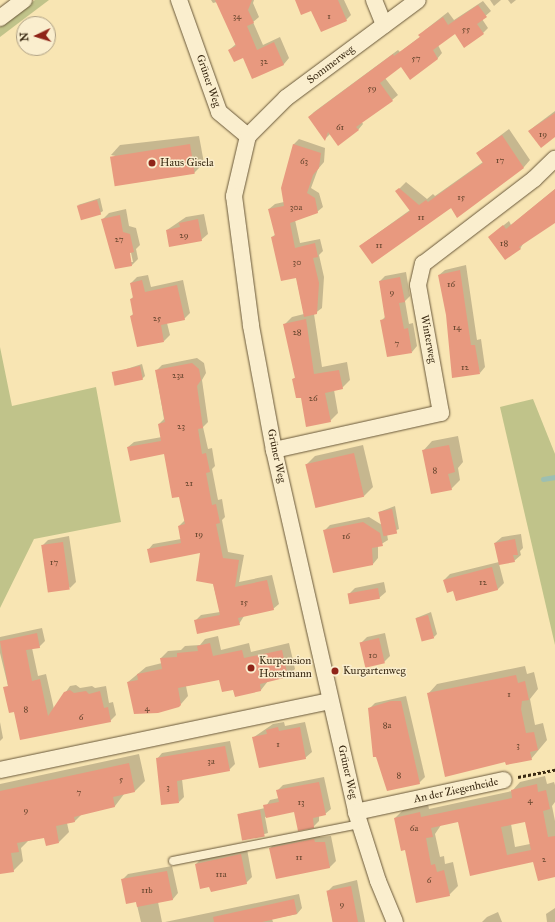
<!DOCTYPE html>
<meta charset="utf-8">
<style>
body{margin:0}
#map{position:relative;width:555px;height:922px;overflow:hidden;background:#f8e5b3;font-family:"IM FELL Great Primer",serif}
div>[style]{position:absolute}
.green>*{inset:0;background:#c0c38a}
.shadow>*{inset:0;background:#0003}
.stream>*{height:4.5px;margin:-2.25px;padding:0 2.25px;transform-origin:2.25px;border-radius:2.25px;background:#9dbfb1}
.building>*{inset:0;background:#e8997f;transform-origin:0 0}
.path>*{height:2.5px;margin-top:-1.25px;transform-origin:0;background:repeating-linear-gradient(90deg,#392912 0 3px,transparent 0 5px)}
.roads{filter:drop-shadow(0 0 1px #69583a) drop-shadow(0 0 1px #69583a)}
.service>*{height:8px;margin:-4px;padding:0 4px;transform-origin:4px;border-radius:4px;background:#faeece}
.minor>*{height:16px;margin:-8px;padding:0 8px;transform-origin:8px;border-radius:8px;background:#faeece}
.dots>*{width:11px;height:11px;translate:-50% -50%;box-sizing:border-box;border:2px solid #faeece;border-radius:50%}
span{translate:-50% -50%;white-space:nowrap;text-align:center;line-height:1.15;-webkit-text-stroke:3px #faeece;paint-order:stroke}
.number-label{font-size:9px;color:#65452d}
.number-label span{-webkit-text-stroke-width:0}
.street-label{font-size:11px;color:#392912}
.poi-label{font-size:11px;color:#392912}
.left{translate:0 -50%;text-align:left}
.north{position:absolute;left:16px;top:16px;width:40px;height:40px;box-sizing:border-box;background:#faeece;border:1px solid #ad9f83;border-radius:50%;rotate:266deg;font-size:11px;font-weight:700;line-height:16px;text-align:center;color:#392912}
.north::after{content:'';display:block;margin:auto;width:14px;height:18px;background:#8f2418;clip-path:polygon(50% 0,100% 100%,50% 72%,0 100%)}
</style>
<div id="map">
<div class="green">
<div style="clip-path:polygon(35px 0,49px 0,0 37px,0 27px)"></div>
<div style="clip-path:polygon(0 347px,12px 406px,96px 387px,121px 522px,34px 539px,0 608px)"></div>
<div style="clip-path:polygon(533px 399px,555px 454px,555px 645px,500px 407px)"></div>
</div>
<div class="shadow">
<div style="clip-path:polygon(211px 0,254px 0,253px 3px,259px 17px,253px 22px,263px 45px,280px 37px,289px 58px,284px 64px,253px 77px,244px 57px,229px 50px,236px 44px,217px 2px,213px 3px)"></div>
<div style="clip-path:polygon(296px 0,344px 0,351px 15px,346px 20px,312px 10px)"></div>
<div style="clip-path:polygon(490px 0,501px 0,494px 6px)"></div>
<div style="clip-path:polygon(508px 0,516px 0,511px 4px)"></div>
<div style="clip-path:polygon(483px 1px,491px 11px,482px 19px,488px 28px,483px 33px,455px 33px,438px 45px,442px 53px,437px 59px,401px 66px,385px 78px,398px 95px,392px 100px,362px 122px,363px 124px,358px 130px,330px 134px,325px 139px,309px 117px,314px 112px,398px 50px,400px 52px,421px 36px,425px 30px,448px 12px,454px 20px)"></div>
<div style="clip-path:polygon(555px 111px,555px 136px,529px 131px,535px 126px)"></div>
<div style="clip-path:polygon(509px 129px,530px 160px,524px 167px,487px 193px,360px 246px,410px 210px,397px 191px,406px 182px,427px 199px,433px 194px,435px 196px,483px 162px,477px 153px)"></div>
<div style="clip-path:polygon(199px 136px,204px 163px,194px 173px,111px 155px,120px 145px)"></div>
<div style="clip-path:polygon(299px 139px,325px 148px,324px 162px,318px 169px,311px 188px,319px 193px,323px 207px,317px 212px,295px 220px,300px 243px,320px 239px,323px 251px,319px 255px,324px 277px,322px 308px,314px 314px,322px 367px,347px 362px,350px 380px,342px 388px,334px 390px,338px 413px,330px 421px,301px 396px,293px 379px,296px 377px,284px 325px,292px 317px,304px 314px,296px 276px,272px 237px,276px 234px,269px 209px,275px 204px,284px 202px,282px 188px,294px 144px)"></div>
<div style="clip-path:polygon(555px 189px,555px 221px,524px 242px,520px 249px,489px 237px,509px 221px,511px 225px)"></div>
<div style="clip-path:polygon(100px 198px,103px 211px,100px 213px,78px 205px)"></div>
<div style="clip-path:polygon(evenodd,126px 209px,129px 226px,136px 228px,140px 245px,136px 249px,138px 259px,132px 265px,116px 268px,103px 219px,109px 213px,126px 209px,128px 248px,130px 248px,133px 262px,131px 262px,128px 248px)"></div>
<div style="clip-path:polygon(204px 214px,208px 234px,201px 240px,167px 230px,186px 217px)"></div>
<div style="clip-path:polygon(466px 265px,477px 340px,481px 339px,485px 367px,480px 373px,447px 315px,439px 275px,445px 270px)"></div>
<div style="clip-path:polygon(406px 272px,410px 296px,405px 301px,409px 324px,413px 323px,417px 346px,412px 352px,381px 321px,386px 316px,380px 281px,385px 276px)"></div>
<div style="clip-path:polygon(148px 275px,151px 287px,183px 280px,190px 313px,184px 319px,167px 323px,170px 335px,164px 341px,131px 316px,134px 313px,131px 299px,134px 296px,131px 283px,137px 277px)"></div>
<div style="clip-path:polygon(197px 358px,204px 363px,206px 373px,202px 380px,208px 422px,203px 427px,208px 449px,212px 448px,215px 466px,212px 469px,218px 500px,222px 499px,225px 517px,222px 520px,228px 552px,244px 555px,239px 582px,272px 575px,279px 604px,273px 609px,244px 616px,239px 624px,195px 621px,201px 615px,220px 612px,213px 583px,202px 552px,148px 550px,153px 544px,181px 539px,179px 526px,185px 520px,180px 496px,165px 453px,128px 447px,134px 442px,162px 437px,159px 424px,164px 419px,156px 371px,162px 365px)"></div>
<div style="clip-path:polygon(142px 364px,145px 376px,142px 379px,114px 373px)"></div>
<div style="clip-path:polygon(458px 436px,463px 462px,458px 468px,460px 480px,451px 489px,423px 451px,432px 441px)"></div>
<div style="clip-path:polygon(363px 445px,373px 487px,364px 496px,306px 465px,315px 456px)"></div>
<div style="clip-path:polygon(395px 506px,399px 529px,387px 534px,388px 540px,378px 546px,378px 558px,373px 564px,324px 531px,330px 525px,369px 517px,382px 525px,379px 512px)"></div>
<div style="clip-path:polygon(521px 534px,523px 548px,520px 551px,521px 555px,514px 561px,499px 564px,504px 583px,498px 589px,456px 600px,454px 590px,444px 580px,450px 574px,499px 562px,495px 543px,502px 537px)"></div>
<div style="clip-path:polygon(69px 536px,76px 582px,70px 588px,42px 546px,48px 540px)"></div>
<div style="clip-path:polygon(384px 582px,386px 592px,379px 598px,349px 594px,355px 588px)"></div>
<div style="clip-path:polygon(431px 612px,437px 634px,434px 637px,416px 618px)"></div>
<div style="clip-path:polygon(42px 628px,45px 641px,39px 647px,32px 648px,38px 676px,46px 674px,54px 709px,70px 686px,76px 685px,80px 688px,92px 686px,95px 688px,106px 686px,109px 703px,113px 702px,116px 715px,110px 721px,21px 739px,0 653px,0 637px)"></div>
<div style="clip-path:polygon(385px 633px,390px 656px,384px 662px,361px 643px,367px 637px)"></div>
<div style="clip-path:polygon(218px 636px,221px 650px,249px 643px,251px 652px,289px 643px,295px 669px,288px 676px,268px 681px,261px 690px,235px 696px,234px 689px,220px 679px,186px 686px,188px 696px,181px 704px,128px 682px,146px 667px,162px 663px,161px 658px,168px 651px,181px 650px,185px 646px,200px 645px,205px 639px)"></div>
<div style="clip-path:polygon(525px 666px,527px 674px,534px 672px,538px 689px,530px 699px,535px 725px,543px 723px,547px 740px,531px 759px,506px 761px,428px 694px,437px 684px)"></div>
<div style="clip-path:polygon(406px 696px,425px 777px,419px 783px,369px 709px,375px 703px)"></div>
<div style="clip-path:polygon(0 722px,3px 738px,0 741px)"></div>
<div style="clip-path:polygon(284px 722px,285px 726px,305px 722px,312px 752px,305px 758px,254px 737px,273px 724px)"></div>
<div style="clip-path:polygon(230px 741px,235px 764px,229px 770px,182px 779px,184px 797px,179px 802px,157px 759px,162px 753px)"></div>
<div style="clip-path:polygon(139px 754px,145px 781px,135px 791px,124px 794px,115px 806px,82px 814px,74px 822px,67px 823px,69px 832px,59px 842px,45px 837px,28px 841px,21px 848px,23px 861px,13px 871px,0 873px,0 784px)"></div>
<div style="clip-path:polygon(evenodd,545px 776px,547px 784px,554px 782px,555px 785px,555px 802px,552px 806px,555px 821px,555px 876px,534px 861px,471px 875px,459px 821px,441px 825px,435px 834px,440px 857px,444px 856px,445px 864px,453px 862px,458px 886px,449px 895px,406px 849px,395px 818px,404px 809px,428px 804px,429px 809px,512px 791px,520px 782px,545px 776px,526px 821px,530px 844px,515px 847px,511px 824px,526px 821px)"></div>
<div style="clip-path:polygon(324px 777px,331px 809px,325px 814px,319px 816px,319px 821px,313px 827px,295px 811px,265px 817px,268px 833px,244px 840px,239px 815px,242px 813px,265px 808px,270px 800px,279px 798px,277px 791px,283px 785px)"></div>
<div style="clip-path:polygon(320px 833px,320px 837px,331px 836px,336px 861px,330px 867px,277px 878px,270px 848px,276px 842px)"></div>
<div style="clip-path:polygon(247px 849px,252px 877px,246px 883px,196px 864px,202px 858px)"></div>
<div style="clip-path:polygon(172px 866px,178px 893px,173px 899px,158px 902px,162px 922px,141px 922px,136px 901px,122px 880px,128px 874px)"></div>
<div style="clip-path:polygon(357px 880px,365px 922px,333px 922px,327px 892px,333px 886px)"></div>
<div style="clip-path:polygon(299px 894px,302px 908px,297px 914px,272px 919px,273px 922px,165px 922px)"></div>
<div style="clip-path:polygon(555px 908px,555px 922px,547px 922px,546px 914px)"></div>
<div style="clip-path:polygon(498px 912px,502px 922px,482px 922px,487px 917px)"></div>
</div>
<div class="stream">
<div style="left:543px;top:479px;width:12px;rotate:-9deg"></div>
</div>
<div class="building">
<div style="clip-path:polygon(215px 0,252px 0,248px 10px,254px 23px,247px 26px,257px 50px,274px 42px,284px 65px,252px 79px,243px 58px,234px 62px,228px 50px,236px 46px)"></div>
<div style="clip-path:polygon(295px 0,338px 0,347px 21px,321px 32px,311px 11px,301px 15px)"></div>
<div style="clip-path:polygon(478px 5px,487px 17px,477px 24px,484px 34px,464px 48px,455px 34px,433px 50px,438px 59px,410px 80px,401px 67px,380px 83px,393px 101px,356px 127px,359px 130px,338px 146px,328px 132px,325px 141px,308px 117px,393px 54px,394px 56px,420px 37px,418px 35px,443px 17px,448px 25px)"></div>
<div style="clip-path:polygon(555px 113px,555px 137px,541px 148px,528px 131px)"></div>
<div style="clip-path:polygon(502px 135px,524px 168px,457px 218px,451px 208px,372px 264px,359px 246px,410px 211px,395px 191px,399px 188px,419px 205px,426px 200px,428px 202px,483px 163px,476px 153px)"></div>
<div style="left:190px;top:144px;width:30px;height:81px;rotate:81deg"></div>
<div style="clip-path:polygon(293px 144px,321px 153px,319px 168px,313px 175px,307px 193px,315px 198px,318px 213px,290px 223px,295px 248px,315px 243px,318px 257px,313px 258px,319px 283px,317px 314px,304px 317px,296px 278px,281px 281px,271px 237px,275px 236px,268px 209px,284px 206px,281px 188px)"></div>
<div style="clip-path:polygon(555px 189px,555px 223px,519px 247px,521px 249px,505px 260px,488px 237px,503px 225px,506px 229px)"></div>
<div style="left:97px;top:200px;width:15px;height:21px;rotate:74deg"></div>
<div style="clip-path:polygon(120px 215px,123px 232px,130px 234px,134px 252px,130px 253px,132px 266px,115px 269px,101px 219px)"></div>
<div style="clip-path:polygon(198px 219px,202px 241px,169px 247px,166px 230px,180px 227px,179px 223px)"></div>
<div style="clip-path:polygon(460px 270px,471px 345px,475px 345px,480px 374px,452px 378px,446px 315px,438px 275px)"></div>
<div style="clip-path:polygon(400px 277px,405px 302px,399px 303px,404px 329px,408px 328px,412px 353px,387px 357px,380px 320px,385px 319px,379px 281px)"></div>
<div style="clip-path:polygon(142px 280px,145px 292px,177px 285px,185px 320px,161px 325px,164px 342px,137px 347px,130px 316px,133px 315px,130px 299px,133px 298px,130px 283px)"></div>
<div style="clip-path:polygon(306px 319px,314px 374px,339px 370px,343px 389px,325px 393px,331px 422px,306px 427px,301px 398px,296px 398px,292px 379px,295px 378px,283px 324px)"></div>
<div style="clip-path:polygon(192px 363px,199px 369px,201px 380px,197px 386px,203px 428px,198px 429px,202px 454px,206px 453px,210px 472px,206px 473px,212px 505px,216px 504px,220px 523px,216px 524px,223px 558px,239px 560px,235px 587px,267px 580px,274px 610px,238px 618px,240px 625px,197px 634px,194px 620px,220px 615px,213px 584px,196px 581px,200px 553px,150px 563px,147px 549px,181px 543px,178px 526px,185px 524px,179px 497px,172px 498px,164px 454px,130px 461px,127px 447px,161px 441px,158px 424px,165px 422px,155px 370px)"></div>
<div style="left:140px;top:366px;width:14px;height:29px;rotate:78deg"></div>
<div style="clip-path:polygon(449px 445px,455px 472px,448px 474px,452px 490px,431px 494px,422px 450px)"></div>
<div style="left:354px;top:453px;width:45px;height:50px;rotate:77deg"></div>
<div style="left:392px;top:509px;width:25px;height:14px;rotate:78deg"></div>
<div style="clip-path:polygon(363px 522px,380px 533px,383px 546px,372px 548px,373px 565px,333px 573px,323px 530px)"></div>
<div style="clip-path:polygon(515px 539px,518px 555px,513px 555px,515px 562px,499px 565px,494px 543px)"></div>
<div style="left:63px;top:542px;width:48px;height:22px;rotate:82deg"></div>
<div style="clip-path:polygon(492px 567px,498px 590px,456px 601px,453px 591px,447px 593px,443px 580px)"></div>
<div style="left:378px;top:588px;width:11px;height:31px;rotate:80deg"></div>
<div style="left:428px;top:615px;width:24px;height:13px;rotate:75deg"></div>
<div style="clip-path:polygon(37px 633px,40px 648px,26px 650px,32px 681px,40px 679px,48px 716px,64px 692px,70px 690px,74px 693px,86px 691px,89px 694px,100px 691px,104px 708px,108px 707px,111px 722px,20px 740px,14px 712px,9px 713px,3px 687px,8px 686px,0 641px)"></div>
<div style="left:379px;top:638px;width:26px;height:20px;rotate:77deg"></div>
<div style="clip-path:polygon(210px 643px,213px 656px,242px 650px,244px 658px,282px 650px,288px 677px,260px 684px,261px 691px,235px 697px,233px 690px,222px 692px,219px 680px,178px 688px,181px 705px,179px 707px,158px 713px,134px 714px,127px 682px,138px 680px,137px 674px,162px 669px,160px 658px,177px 657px,177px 653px,198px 651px,197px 646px)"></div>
<div style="clip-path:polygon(516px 675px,518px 683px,525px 681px,529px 700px,522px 701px,521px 709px,526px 733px,534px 732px,538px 750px,530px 752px,532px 760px,506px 765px,505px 762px,445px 777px,427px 693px)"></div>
<div style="clip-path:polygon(391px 701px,401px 701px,420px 784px,387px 791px,376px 757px,373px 757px,368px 708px)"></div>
<div style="clip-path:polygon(278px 727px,279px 731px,300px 727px,306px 759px,259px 768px,252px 737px,267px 734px,266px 730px)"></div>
<div style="clip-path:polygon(225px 746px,230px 771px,177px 781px,179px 803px,161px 805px,156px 758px)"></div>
<div style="clip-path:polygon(129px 763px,135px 792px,113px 797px,115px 807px,74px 817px,75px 822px,56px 826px,59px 843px,46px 846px,44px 838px,17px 843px,19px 852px,11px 853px,14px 872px,0 874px,0 791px)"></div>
<div style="clip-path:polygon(319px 782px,326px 815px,313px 818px,314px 828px,298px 831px,294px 812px,266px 818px,263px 805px,279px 802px,276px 790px)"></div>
<div style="clip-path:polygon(evenodd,537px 784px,538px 792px,546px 790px,550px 809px,543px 811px,548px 837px,555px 836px,555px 877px,538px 881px,533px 862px,470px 876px,458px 822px,431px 828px,433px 837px,426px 838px,431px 865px,435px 864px,437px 872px,444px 870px,450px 896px,416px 903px,405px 850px,401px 851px,394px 818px,420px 812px,421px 817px,512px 798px,511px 790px,537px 784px,525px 822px,531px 850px,507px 855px,501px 827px,525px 822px)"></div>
<div style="left:260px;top:810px;width:27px;height:23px;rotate:80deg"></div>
<div style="clip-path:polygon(314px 839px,315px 842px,325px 842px,330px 868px,276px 879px,269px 848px)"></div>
<div style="clip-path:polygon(241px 854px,247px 884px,211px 892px,209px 887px,200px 889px,195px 864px)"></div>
<div style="clip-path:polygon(167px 871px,173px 900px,137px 907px,136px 902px,126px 904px,121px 879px)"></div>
<div style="left:351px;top:886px;width:37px;height:25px;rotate:79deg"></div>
<div style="clip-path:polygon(294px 899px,297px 914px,262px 922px,214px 922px,213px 917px)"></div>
</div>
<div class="path">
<div style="left:518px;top:777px;width:38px;rotate:-11deg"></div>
</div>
<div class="roads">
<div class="service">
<div style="left:173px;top:861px;width:191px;rotate:-11.2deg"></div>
</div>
<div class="minor">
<div style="left:179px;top:0;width:119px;rotate:70.3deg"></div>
<div style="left:219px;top:112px;width:38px;rotate:40deg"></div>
<div style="left:248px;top:136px;width:62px;rotate:103.1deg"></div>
<div style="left:234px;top:196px;width:131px;rotate:82.5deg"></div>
<div style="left:251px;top:326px;width:126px;rotate:79.5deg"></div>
<div style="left:274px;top:450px;width:371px;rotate:77.2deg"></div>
<div style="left:356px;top:812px;width:72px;rotate:72.3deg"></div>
<div style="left:378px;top:881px;width:44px;rotate:67.5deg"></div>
<div style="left:374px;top:0;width:27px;rotate:68deg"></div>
<div style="left:0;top:18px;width:30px;rotate:-37deg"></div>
<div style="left:248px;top:136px;width:54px;rotate:-45deg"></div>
<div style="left:286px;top:98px;width:164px;rotate:-36.6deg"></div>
<div style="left:274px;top:450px;width:171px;rotate:-12.5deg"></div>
<div style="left:441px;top:413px;width:130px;rotate:-100.2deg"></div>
<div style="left:418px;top:285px;width:22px;rotate:-77deg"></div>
<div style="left:423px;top:264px;width:140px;rotate:-37.4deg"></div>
<div style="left:534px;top:179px;width:29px;rotate:-44deg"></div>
<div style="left:0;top:770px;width:337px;rotate:-11.8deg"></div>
<div style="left:356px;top:812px;width:151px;rotate:-12.2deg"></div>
</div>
</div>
<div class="dots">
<div style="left:152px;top:163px;background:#8f2418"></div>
<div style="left:251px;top:668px;background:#8f2418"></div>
<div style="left:335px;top:671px;background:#8f2418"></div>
</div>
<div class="number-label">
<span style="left:237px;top:16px">34</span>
<span style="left:329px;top:16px">1</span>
<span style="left:466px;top:29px">55</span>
<span style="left:416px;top:58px">57</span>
<span style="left:264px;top:61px">32</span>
<span style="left:372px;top:88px">59</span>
<span style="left:340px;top:127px">61</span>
<span style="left:543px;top:134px">19</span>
<span style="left:500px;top:160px">17</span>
<span style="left:304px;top:161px">63</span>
<span style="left:461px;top:197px">15</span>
<span style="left:296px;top:207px">30a</span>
<span style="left:421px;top:217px">11</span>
<span style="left:184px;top:235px">29</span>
<span style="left:119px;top:239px">27</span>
<span style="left:504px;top:243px">18</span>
<span style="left:379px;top:245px">11</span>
<span style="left:297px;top:262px">30</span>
<span style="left:451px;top:284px">16</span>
<span style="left:392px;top:292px">9</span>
<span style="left:157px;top:318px">25</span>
<span style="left:457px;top:327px">14</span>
<span style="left:297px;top:332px">28</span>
<span style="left:397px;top:343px">7</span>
<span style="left:465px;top:367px">12</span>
<span style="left:178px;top:375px">23a</span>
<span style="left:313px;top:398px">26</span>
<span style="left:181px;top:426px">23</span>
<span style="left:435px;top:470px">8</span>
<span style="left:189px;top:483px">21</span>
<span style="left:199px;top:534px">19</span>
<span style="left:346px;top:536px">16</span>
<span style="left:54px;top:562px">17</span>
<span style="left:483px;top:582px">12</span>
<span style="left:244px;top:602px">15</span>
<span style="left:373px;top:655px">10</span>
<span style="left:509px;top:694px">1</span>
<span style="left:147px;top:708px">4</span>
<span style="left:26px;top:709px">8</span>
<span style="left:81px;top:717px">6</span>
<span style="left:387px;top:725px">8a</span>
<span style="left:278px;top:744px">1</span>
<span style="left:518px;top:745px">3</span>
<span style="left:211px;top:761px">3a</span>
<span style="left:399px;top:775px">8</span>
<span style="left:121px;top:779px">5</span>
<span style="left:168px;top:787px">3</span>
<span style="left:79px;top:792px">7</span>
<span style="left:530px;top:800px">4</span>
<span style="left:301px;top:802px">13</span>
<span style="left:26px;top:810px">9</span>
<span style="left:414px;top:828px">6a</span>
<span style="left:299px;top:857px">11</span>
<span style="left:544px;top:859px">2</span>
<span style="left:221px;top:874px">11a</span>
<span style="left:429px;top:880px">6</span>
<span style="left:147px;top:890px">11b</span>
<span style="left:342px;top:904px">9</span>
</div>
<div class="street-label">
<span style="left:331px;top:65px;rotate:-37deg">Sommerweg</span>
<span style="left:208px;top:81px;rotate:71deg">Grüner Weg</span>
<span style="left:428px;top:339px;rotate:80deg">Winterweg</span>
<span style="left:276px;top:456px;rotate:78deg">Grüner Weg</span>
<span style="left:347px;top:772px;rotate:77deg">Grüner Weg</span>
<span style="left:456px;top:791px;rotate:-12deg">An der Ziegenheide</span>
</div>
<div class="poi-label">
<span class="left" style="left:160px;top:163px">Haus Gisela</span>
<span class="left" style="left:259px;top:668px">Kurpension<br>Horstmann</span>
<span class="left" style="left:343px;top:671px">Kurgartenweg</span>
</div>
<div class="north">N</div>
</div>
